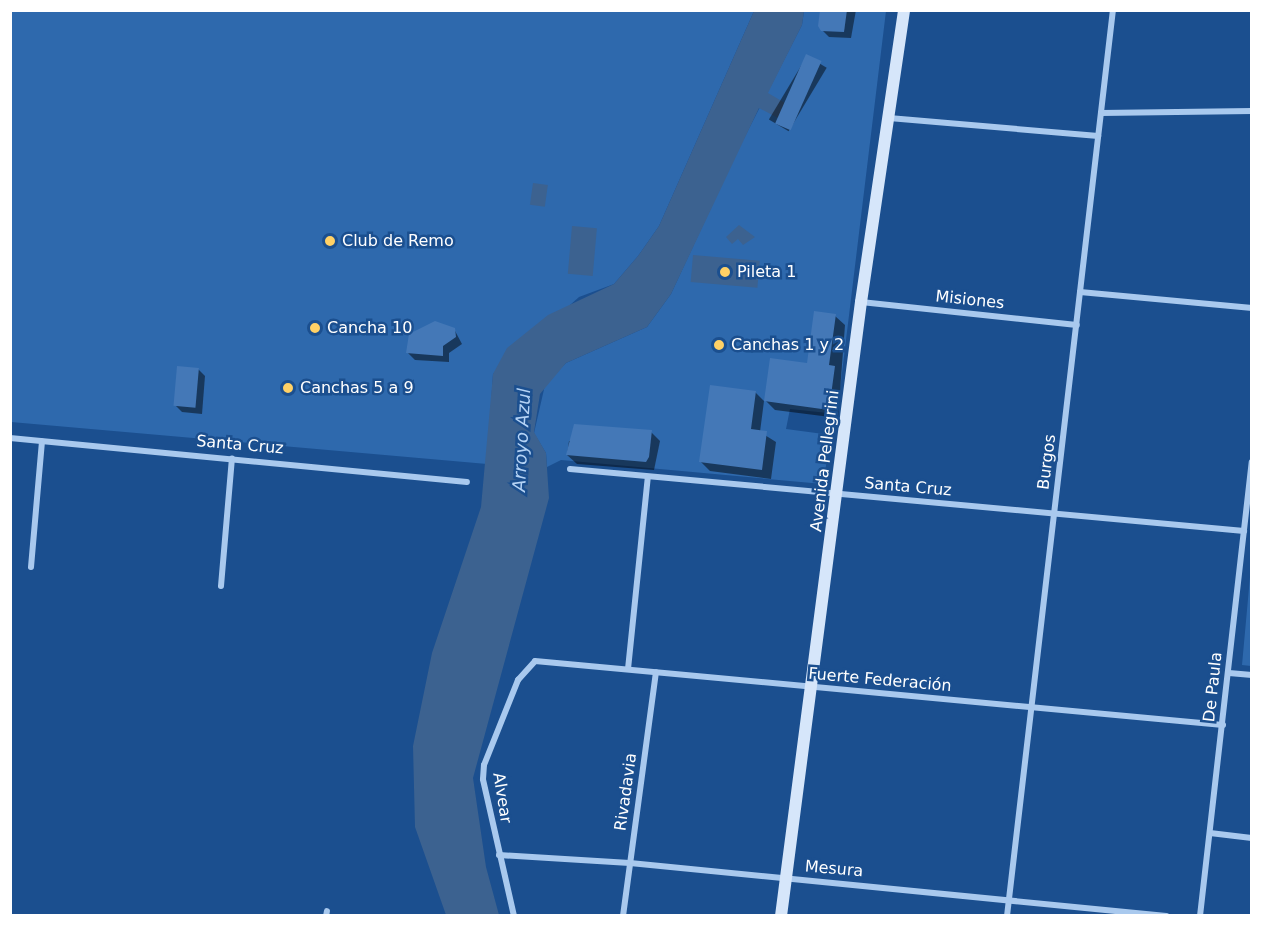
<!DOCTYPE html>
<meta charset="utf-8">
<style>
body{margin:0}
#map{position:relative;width:1262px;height:926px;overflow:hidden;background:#1b4f8f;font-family:"DejaVu Sans",sans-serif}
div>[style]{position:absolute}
.green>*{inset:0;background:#2e69ad}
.water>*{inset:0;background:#3c6290;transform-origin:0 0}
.shadow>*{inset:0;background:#0007;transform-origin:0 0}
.building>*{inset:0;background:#4478b7;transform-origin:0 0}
.minor>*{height:6px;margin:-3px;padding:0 3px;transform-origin:3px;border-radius:3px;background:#a9c9ee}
.secondary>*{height:12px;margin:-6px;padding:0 6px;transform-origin:6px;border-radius:6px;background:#d6e6fa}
.dots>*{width:16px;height:16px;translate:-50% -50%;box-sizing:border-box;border:3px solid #1b4f8f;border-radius:50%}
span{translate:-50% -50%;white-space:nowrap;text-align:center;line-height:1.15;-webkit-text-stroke:5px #1b4f8f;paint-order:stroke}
.poi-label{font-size:16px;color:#fff}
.left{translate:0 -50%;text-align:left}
.street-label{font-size:16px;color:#fff}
.water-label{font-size:18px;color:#b5d3f5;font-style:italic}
.frame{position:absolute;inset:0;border:12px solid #fff;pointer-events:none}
</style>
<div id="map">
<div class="green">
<div style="clip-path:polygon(10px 11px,754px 11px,659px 226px,638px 256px,614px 284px,579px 297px,493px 374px,487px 464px,11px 422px)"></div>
<div style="clip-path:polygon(804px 11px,886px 11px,837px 414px,790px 409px,786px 429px,831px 435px,823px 484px,561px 460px,547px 467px,546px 453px,534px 433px,545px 385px,566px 363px,647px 327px,671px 294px,735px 156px,802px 25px)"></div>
<div style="clip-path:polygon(1251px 566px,1252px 666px,1251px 666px,1242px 665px)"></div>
</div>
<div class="water">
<div style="clip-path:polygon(754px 11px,804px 11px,802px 25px,768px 93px,785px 103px,778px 118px,759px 108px,671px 294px,647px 327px,566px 363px,540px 394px,534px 432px,546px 453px,549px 498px,473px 778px,486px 867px,499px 915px,446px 915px,415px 827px,413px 746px,432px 653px,481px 507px,493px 374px,507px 348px,548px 315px,614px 284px,638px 256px,659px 226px)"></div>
<div style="left:533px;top:183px;width:15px;height:22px;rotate:8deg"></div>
<div style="clip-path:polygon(739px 225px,755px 237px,743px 245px,738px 239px,732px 244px,726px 237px)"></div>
<div style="left:572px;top:226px;width:25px;height:48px;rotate:5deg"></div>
<div style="left:693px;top:255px;width:67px;height:27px;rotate:5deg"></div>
</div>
<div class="shadow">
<div style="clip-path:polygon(822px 10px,856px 10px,851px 38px,829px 37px,822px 30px)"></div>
<div style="left:807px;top:56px;width:23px;height:74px;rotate:31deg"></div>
<div style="clip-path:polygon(835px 316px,845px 325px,838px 418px,775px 410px,766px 401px,808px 364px)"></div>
<div style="clip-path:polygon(454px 329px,462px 344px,449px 353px,449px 362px,415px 360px,408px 353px)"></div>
<div style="clip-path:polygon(198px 369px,205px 376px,202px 414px,182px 412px,176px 406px)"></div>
<div style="clip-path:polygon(755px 392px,764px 401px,760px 432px,776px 442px,771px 479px,710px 471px,701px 462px)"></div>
<div style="clip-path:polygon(651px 432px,660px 441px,654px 470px,577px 464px,567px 455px,569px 441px)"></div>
</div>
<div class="building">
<div style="clip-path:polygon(820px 10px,847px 10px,844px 32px,821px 31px,818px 26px)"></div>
<div style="left:806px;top:54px;width:17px;height:76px;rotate:24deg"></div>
<div style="clip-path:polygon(814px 311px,836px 314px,829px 365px,835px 366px,829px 410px,764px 401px,770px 358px,807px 363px)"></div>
<div style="clip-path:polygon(435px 321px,455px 328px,456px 337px,443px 346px,443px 356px,406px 353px,409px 334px)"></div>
<div style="left:177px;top:366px;width:22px;height:40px;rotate:5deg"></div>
<div style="clip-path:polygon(710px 385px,756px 391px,751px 429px,767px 431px,762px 470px,699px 462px)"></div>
<div style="clip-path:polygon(574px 424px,652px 430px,649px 457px,646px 462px,566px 455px)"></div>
</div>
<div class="minor">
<div style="left:1101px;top:113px;width:151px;rotate:-0.8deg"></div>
<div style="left:889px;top:118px;width:210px;rotate:4.9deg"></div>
<div style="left:1080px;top:292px;width:173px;rotate:5.3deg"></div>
<div style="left:861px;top:302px;width:217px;rotate:6.1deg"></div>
<div style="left:10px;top:438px;width:459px;rotate:5.5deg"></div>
<div style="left:570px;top:469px;width:677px;rotate:5.26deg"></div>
<div style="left:31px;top:567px;width:126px;rotate:-85deg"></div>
<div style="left:221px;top:586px;width:128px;rotate:-85.1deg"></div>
<div style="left:628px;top:669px;width:193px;rotate:-84.1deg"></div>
<div style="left:1229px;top:673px;width:23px;rotate:5deg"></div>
<div style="left:1210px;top:833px;width:42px;rotate:6.8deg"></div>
<div style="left:499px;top:855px;width:131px;rotate:3.5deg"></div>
<div style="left:630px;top:863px;width:539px;rotate:5.65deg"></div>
<div style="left:326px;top:916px;width:5px;rotate:-79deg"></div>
<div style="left:514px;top:916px;width:140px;rotate:-102.8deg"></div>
<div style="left:483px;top:779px;width:14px;rotate:-86deg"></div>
<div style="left:484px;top:765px;width:92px;rotate:-68.2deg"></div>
<div style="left:518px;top:680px;width:25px;rotate:-48deg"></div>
<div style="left:535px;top:661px;width:691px;rotate:5.31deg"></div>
<div style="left:623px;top:916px;width:246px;rotate:-82.3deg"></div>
<div style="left:1007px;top:916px;width:912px;rotate:-83.33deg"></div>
<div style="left:1200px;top:916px;width:457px;rotate:-83.5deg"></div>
</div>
<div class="secondary">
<div style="left:781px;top:916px;width:619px;rotate:-82.58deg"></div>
<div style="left:861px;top:302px;width:295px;rotate:-81.6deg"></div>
</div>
<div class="dots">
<div style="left:330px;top:241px;background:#ffd166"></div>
<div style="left:725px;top:272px;background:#ffd166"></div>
<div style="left:315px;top:328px;background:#ffd166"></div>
<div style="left:719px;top:345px;background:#ffd166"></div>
<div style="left:288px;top:388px;background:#ffd166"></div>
</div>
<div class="poi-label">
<span class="left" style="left:342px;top:241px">Club de Remo</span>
<span class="left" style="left:737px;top:272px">Pileta 1</span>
<span class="left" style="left:327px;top:328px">Cancha 10</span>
<span class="left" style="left:731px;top:345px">Canchas 1 y 2</span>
<span class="left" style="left:300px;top:388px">Canchas 5 a 9</span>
</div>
<div class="street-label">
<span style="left:970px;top:300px;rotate:6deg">Misiones</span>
<span style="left:240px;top:445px;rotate:5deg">Santa Cruz</span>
<span style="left:825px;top:461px;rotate:-83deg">Avenida Pellegrini</span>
<span style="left:1047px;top:462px;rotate:-83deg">Burgos</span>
<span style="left:908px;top:487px;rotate:5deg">Santa Cruz</span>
<span style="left:880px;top:680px;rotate:5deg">Fuerte Federación</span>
<span style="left:1213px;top:687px;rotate:-84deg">De Paula</span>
<span style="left:626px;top:792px;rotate:-82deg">Rivadavia</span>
<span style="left:502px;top:798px;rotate:81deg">Alvear</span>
<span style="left:834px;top:869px;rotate:5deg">Mesura</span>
</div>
<div class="water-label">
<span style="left:522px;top:440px;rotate:-87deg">Arroyo Azul</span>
</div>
<div class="frame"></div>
</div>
